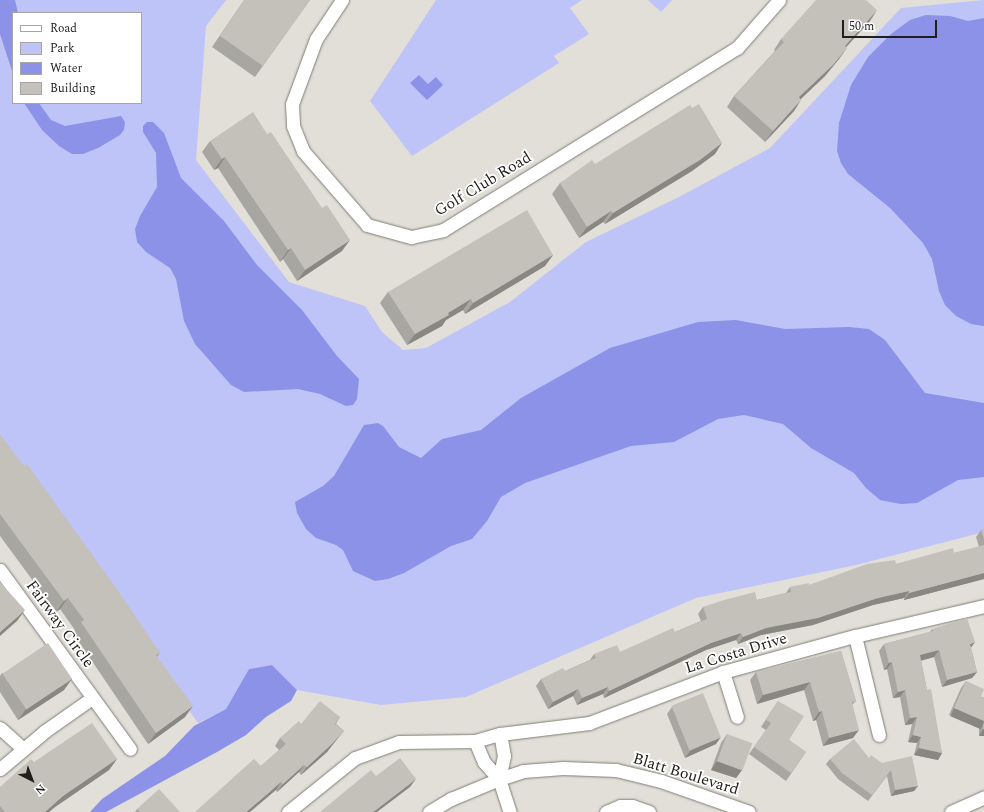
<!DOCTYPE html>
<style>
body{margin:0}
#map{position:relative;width:984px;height:812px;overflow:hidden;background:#e1dfd8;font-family:Spectral,serif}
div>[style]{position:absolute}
.green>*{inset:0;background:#bec4f7}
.water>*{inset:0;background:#8c92e8}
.roads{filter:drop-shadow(0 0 1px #7e7d76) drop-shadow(0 0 1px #7e7d76)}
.minor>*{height:13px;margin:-6.5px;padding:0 6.5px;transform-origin:6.5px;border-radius:6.5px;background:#fff}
.wall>*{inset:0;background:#a8a6a0}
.shaded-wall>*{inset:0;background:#888782;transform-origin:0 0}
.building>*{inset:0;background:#c3c1ba;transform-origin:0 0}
span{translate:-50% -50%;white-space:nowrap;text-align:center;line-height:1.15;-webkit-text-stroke:3.5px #fff;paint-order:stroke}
.street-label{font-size:16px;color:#201f1c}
.legend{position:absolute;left:12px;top:12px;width:130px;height:92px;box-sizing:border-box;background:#fff;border:1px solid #a6a5a4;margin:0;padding:5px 7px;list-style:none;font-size:12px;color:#201f1c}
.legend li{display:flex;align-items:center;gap:8px;height:20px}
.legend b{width:20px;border:1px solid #a6a5a4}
.north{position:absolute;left:12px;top:760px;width:40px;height:40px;-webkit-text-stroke:3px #fff;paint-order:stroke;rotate:138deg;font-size:11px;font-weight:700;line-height:16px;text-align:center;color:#201f1c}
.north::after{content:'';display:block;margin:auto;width:14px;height:18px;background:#201f1c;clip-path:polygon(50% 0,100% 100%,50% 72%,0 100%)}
.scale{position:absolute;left:842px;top:20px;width:95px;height:18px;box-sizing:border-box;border:2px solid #201f1c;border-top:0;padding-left:5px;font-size:12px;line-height:14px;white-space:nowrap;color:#201f1c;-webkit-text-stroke:3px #fff;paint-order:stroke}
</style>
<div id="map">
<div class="green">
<div style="clip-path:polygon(evenodd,0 0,226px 0,206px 26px,196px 160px,289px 282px,365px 306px,382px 332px,403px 350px,426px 348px,510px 302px,586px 242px,679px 197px,770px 148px,901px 8px,984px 0,984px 532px,856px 565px,696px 598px,466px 697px,381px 705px,297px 690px,272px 665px,249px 669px,226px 709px,198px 723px,0 444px,0 0,13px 13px,141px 13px,141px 103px,13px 103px,13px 13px)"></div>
<div style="clip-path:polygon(436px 0,582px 0,570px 8px,589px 34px,554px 56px,559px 63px,412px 156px,370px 101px)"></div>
<div style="clip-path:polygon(648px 0,672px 0,661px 12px)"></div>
</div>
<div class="water">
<div style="clip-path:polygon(0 0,15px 0,18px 13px,13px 13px,13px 74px,0 34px)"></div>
<div style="clip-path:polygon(926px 15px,950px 16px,968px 21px,984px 18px,984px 326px,971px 324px,956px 316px,945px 305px,939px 291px,932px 259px,923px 243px,890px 208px,848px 174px,841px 163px,837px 151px,839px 123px,851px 85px,868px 57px,891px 34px,910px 20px)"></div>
<div style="clip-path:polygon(419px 75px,428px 84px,436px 77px,443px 85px,427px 100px,410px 83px)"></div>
<div style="clip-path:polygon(24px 103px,39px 103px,51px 120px,65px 126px,121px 116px,125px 122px,124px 130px,120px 135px,98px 148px,83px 154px,72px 154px,59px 146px,42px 130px)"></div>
<div style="clip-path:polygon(147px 122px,153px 122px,164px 133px,181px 178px,224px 221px,257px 265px,302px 310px,337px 356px,359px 379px,357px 399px,353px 405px,346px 406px,320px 394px,298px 389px,244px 392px,231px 385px,195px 344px,184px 321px,176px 279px,170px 268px,146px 252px,137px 242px,135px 229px,140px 216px,157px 187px,156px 153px,143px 132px,143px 126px)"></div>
<div style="clip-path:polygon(736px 320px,785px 329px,849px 327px,869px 329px,885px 340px,925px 393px,984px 403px,984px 477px,958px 480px,917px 503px,901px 504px,880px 500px,866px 488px,854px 473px,811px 448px,783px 424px,744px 415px,718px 419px,674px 442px,631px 446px,525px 483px,501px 497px,487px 521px,472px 539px,451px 546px,404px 573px,388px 579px,375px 581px,353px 571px,343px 550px,336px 545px,316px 538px,306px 529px,297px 513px,295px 502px,323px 486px,334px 476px,364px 425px,378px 423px,383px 426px,399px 447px,421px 458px,442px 439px,481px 430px,521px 398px,610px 348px,698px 322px)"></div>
<div style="clip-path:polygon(272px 665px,297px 690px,291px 701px,266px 717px,246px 735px,217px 752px,106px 812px,90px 812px,102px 799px,165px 756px,194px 726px,226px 709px,249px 669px)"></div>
</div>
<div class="roads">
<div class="minor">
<div style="left:342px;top:0;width:47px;rotate:123.7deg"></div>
<div style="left:316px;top:39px;width:69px;rotate:110.3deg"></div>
<div style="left:292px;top:104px;width:22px;rotate:87deg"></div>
<div style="left:293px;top:126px;width:27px;rotate:68deg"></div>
<div style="left:303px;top:151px;width:98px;rotate:49.1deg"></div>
<div style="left:367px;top:225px;width:46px;rotate:15.3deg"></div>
<div style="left:411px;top:237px;width:33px;rotate:-12deg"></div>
<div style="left:443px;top:230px;width:346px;rotate:-31.8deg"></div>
<div style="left:737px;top:48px;width:64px;rotate:-48.8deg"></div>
<div style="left:0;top:570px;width:221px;rotate:54deg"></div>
<div style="left:855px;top:636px;width:102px;rotate:76.4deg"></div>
<div style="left:723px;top:672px;width:47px;rotate:72.7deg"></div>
<div style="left:0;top:728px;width:31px;rotate:42deg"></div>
<div style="left:475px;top:741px;width:23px;rotate:67deg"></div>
<div style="left:484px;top:762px;width:23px;rotate:49deg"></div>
<div style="left:499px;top:779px;width:24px;rotate:-78deg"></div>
<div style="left:504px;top:756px;width:22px;rotate:-100deg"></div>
<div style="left:0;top:769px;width:59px;rotate:-40.2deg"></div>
<div style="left:45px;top:731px;width:57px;rotate:-35.1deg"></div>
<div style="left:499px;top:779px;width:35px;rotate:72deg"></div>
<div style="left:288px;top:812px;width:86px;rotate:-38.9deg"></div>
<div style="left:355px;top:758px;width:47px;rotate:-20deg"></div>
<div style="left:399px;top:742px;width:76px;rotate:-0.8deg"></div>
<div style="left:475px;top:741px;width:26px;rotate:-16deg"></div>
<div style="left:500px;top:734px;width:90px;rotate:-7deg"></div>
<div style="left:589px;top:723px;width:143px;rotate:-20.8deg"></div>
<div style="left:723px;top:672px;width:137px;rotate:-15.3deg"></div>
<div style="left:855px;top:636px;width:132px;rotate:-13.1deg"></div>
<div style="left:429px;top:812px;width:26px;rotate:-31deg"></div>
<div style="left:451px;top:799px;width:52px;rotate:-22.6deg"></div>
<div style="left:499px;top:779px;width:25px;rotate:-18deg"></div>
<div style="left:523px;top:771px;width:40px;rotate:-4.3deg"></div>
<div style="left:563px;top:768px;width:53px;rotate:2.2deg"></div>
<div style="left:616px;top:770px;width:46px;rotate:13.7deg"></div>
<div style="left:661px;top:781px;width:93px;rotate:19.4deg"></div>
<div style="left:606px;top:812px;width:15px;rotate:-23deg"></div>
<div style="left:620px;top:806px;width:12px"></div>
<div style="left:632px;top:806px;width:18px;rotate:19deg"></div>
<div style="left:951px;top:812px;width:36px;rotate:-24deg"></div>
</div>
</div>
<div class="wall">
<div style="clip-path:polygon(244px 0,310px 0,255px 77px,212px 47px)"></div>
<div style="clip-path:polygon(870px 21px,846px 47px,839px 59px,825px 76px,801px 99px,794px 111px,765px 142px,727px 107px,734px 96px,775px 51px,774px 50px,781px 39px)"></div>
<div style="clip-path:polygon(210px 141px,342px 251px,297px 281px,283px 259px,280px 262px,218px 168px,214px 170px,202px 152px)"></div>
<div style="clip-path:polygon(715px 154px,692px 171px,605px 224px,603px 222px,579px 238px,552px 194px,560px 183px,595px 164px)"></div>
<div style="clip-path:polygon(553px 255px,545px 266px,465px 314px,463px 310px,446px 320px,442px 326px,407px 345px,380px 303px,388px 292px)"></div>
<div style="clip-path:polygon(0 435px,160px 653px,157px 657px,185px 717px,148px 744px,73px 633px,75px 630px,60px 609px,56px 612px,0 536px)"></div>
<div style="clip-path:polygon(984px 529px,984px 579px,904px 600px,904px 598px,873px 605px,813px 625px,761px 635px,738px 644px,736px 640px,706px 650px,604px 698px,603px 694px,577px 705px,573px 696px,548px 709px,536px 686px,541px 679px,565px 671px,590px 660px,594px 654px,620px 652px,675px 632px,701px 621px,698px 614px,703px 607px,757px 600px,786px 593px,790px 587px,809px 585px,896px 564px,954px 553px,979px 547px,976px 537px,981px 530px)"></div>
<div style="clip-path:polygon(932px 629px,971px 648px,977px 672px,972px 678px,942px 687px,934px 657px,921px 661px,927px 690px,942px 753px,938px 760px,914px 755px,917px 743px,908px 742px,912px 724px,905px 725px,900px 697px,893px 698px,887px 669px,884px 670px,879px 651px,884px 644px,930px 632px)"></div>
<div style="clip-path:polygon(841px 651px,856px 701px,852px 705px,853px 738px,823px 746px,816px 720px,813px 721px,804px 690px,757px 704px,750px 680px,756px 672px)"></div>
<div style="clip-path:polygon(2px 673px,64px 690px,18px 720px,0 692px,0 676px)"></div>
<div style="clip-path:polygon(966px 681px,981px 697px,984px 697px,984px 736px,979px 736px,979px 728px,949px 715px,961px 688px)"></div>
<div style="clip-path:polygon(778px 701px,789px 740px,806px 752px,786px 781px,749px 754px,766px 730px,761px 727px)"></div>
<div style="clip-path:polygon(672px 707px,716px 744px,685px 758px,667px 714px)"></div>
<div style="clip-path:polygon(340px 717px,336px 724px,344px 731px,338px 738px,327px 752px,301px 775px,299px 772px,277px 792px,261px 766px,279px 750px,275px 746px,280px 738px,301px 724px)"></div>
<div style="clip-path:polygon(727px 734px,742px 770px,736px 778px,711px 770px,721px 743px)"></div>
<div style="clip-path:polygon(869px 758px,882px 763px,918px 786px,914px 791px,891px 796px,887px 776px,868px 801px,838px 779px,826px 764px,830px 759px)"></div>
<div style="clip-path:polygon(117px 759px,109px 770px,55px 807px,49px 812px,0 812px,0 787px)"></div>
<div style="clip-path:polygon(137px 809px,180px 812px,135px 812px)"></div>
</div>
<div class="shaded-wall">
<div style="clip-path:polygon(877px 10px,870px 21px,837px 57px,845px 46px)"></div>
<div style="clip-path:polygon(847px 48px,839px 59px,825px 76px,791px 108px,799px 97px)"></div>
<div style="clip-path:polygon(801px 100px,794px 111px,765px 142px,773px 131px)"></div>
<div style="clip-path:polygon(722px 143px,715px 154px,692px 171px,605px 224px,613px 213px)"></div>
<div style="clip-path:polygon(225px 157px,218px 168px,214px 170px,222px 159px)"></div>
<div style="clip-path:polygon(611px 211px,603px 222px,579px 238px,587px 227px)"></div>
<div style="clip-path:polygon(350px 240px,342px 251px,297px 281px,305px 270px)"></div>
<div style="clip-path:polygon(291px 248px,283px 259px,280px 262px,288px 250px)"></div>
<div style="clip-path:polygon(553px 255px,545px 266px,465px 314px,473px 303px)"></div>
<div style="clip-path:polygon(471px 299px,463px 310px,446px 320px,442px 326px,407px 345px,415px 334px,448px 313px)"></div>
<div style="clip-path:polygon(984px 573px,984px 579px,904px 600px,909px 593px)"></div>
<div style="clip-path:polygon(909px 591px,904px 598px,873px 605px,813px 625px,761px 635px,738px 644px,743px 637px,766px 628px,878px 598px)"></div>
<div style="clip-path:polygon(68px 598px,60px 609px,56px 612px,64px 601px)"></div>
<div style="clip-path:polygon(25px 610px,17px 621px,0 636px,0 632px)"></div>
<div style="clip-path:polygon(741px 633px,736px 640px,706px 650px,604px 698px,609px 691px,711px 643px)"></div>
<div style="clip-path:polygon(975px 642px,970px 649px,970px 644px)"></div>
<div style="clip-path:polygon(939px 650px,934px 657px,915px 662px,920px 655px)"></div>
<div style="clip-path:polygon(892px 662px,887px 669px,884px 670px,889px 663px)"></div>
<div style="clip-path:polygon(977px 672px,972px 678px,942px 687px,947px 680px)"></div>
<div style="clip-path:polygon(72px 679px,64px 690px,18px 720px,26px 709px)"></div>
<div style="clip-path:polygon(810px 682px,804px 690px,757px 704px,763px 695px)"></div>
<div style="clip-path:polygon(608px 687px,603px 694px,577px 705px,582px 698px)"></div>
<div style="clip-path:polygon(578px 689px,573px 696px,548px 709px,553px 702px)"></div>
<div style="clip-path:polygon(905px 690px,900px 697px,893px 698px,898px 692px)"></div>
<div style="clip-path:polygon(193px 706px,185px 717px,148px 744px,156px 733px)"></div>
<div style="left:954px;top:708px;width:33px;height:9px;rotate:23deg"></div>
<div style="clip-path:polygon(822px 711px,816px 720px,813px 721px,819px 712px)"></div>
<div style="clip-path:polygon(917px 717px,912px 724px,905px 725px,910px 718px)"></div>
<div style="clip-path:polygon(983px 729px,984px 729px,984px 736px,979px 736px)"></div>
<div style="clip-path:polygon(859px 730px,853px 738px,823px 746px,829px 738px)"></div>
<div style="clip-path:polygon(344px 731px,338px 738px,327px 752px,301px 775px,307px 767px)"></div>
<div style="clip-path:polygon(913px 735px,921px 737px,917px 743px,908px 742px)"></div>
<div style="clip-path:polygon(721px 737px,716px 744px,685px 758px,690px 751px)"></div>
<div style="clip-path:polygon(919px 748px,942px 753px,938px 760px,914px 755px)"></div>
<div style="clip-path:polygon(117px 759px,109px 770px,55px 807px,49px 812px,45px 812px,63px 796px)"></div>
<div style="clip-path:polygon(717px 761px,742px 770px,736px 778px,711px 770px)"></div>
<div style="clip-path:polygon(304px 765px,299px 772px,277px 792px,283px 784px)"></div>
<div style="clip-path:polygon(416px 779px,410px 787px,377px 812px,373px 812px)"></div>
<div style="clip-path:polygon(281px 782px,276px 790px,250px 812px,246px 812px)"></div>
<div style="clip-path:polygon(918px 786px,914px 791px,891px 796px,895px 790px)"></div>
</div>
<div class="building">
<div style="clip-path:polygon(244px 0,310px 0,263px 66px,220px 36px)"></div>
<div style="clip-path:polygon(816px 0,866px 0,877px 10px,845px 46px,847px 48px,833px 65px,799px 97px,801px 100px,773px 131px,734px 96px,784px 42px,781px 39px)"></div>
<div style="clip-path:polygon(699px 104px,722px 143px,700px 160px,613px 213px,611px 211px,587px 227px,560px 183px,592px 160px,595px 164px,690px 105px,692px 108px)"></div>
<div style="clip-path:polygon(253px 112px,267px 134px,271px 132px,322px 208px,327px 205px,350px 240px,305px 270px,291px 248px,288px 250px,225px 157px,222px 159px,210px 141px)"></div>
<div style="clip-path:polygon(527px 210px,553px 255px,473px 303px,471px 299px,448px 313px,449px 315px,415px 334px,388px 292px)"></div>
<div style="clip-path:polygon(0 435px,24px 466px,27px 464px,121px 595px,160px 653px,156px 655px,193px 706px,156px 733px,81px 622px,84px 620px,68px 598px,64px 601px,0 514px)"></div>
<div style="clip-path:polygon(984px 529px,984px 539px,981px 530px)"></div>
<div style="clip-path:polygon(984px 545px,984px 573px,909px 593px,909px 591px,878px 598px,818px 618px,766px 628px,743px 637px,741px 633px,711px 643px,609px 691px,608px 687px,582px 698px,578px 689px,553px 702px,541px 679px,563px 668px,565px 671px,596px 658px,594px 654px,617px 645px,620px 652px,673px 628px,675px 632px,707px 619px,703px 607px,724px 600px,755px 592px,757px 600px,791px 592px,790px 587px,809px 583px,809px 585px,867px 564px,895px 560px,896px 564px,953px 548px,954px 553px)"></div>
<div style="clip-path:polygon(0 582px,25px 610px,0 632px)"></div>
<div style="clip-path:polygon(967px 618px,975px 642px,970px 644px,977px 672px,947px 680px,939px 650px,920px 655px,927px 690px,931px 689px,942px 753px,919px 748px,921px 737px,913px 735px,917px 717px,910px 718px,905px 690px,898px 692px,892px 662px,889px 663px,884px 644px,933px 631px,932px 629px)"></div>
<div style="left:48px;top:643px;width:43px;height:55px;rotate:56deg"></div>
<div style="clip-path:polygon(841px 651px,856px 701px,852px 702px,859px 730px,829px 738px,822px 711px,819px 712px,810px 682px,763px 695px,756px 672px)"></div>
<div style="clip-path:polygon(966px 681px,984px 689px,981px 697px,984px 697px,984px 729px,983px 729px,984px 721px,954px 708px)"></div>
<div style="left:703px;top:693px;width:48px;height:34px;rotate:68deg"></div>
<div style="clip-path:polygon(320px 701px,340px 717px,335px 724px,344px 731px,332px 744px,307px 767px,304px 765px,283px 784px,281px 782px,246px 812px,195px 812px,254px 759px,261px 766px,286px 744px,280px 738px,299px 721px,301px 724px)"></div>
<div style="clip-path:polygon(778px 701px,804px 716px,789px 740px,806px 752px,791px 773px,754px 747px,771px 723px,766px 720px)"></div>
<div style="clip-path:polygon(92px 723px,117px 759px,63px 796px,45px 812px,5px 812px,0 806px,0 787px,31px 759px,34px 762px)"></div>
<div style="left:727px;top:734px;width:27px;height:29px;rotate:20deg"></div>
<div style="clip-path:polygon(854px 739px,869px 758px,871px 755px,882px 763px,912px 756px,918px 786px,895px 790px,891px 770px,872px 795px,842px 773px,830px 759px)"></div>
<div style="clip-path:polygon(400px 758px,416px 779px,373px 812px,320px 812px,371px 770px,376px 776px)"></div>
<div style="clip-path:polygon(159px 789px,180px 812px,140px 812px,137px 809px)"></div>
</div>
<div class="street-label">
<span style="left:483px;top:184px;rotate:-31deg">Golf Club Road</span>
<span style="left:60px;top:624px;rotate:54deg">Fairway Circle</span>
<span style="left:736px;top:653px;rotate:-17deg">La Costa Drive</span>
<span style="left:686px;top:774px;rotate:17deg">Blatt Boulevard</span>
</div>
<ul class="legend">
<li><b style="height:5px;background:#fff"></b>Road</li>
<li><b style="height:11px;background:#bec4f7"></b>Park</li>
<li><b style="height:11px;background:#8c92e8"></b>Water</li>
<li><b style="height:11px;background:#c3c1ba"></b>Building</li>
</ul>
<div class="north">N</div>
<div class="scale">50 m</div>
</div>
